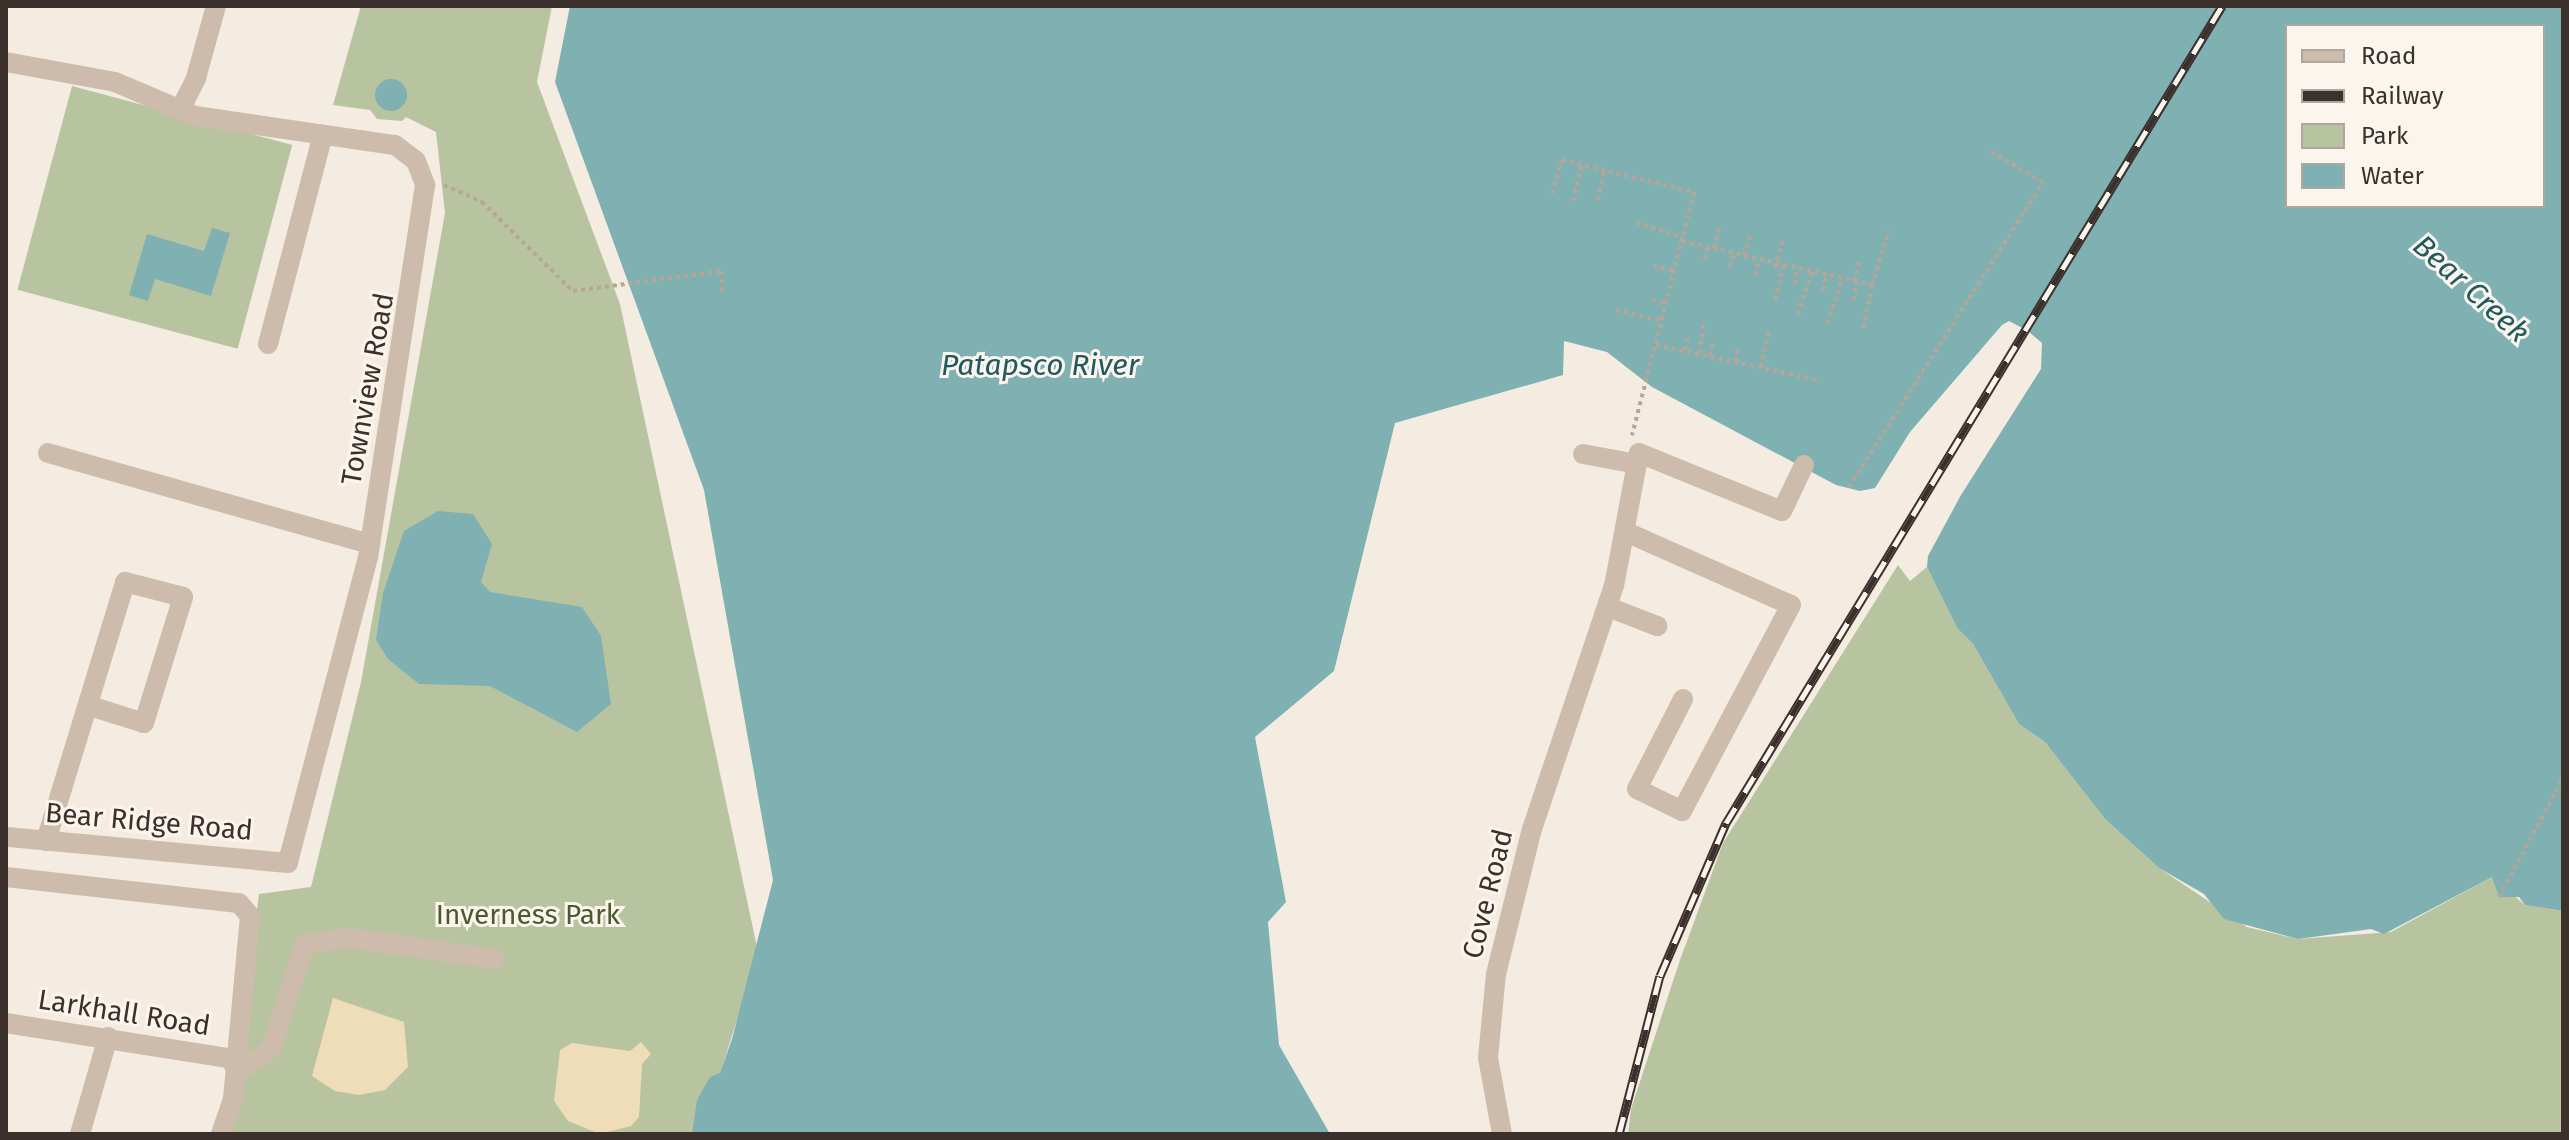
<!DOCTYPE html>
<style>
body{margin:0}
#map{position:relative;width:2569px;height:1140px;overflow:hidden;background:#f4ebe1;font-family:"Fira Sans",sans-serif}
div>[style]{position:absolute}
.green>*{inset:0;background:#b8c4a0;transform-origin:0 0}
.sand>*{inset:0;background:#efdcb8}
.water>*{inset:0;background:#7fb0b2}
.round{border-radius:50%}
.path>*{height:4px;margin-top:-2px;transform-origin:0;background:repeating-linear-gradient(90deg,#b9a596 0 4px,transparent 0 8px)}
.minor>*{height:20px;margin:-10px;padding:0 10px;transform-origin:10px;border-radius:10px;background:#cdbbac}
.rail>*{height:9px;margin-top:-4.5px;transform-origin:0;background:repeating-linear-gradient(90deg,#fbf5ee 0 18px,#3b302b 0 36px);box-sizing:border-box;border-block:2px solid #3b302b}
span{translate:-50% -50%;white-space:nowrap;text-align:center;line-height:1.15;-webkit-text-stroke:6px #fbf5ee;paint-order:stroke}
.street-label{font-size:28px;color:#3b302b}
.park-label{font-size:28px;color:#4a5a2e}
.water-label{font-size:30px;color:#1f5a5e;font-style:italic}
.frame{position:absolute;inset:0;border:8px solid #3b302b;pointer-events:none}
.legend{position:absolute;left:2285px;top:24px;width:260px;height:184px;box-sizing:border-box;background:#fbf5ee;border:2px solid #aea6a0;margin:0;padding:10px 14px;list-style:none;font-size:24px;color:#3b302b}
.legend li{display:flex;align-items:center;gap:16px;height:40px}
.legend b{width:40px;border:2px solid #aea6a0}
</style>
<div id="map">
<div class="green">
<div style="clip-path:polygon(361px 6px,552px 6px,537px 82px,620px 304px,758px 952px,720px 1074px,692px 1134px,229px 1134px,259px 894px,311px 887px,361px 682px,445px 213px,436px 132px,406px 117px,402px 121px,377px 119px,370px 110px,333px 105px)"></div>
<div style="left:72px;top:86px;width:228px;height:211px;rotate:15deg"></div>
<div style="clip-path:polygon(1898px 565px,1910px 581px,1927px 567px,1957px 628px,1973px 644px,2019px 724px,2045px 742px,2105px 819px,2159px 868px,2247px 927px,2298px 939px,2391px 932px,2492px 877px,2525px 905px,2563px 911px,2563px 1134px,1628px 1134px,1631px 1109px,1680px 960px,1723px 843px)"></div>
</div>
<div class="sand">
<div style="clip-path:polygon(333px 998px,404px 1022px,408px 1067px,385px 1090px,359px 1095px,335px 1091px,312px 1076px)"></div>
<div style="clip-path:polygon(641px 1042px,651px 1054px,642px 1064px,639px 1117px,631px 1126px,600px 1134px,568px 1121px,554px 1101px,560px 1050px,572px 1043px,630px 1051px)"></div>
</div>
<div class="water">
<div style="clip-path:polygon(evenodd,570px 6px,2563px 6px,2563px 911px,2525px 905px,2519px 897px,2499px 897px,2492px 877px,2384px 934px,2371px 929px,2298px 939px,2224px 919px,2204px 894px,2159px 868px,2105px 819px,2045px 742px,2019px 724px,1973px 644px,1957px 628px,1927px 567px,1928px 556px,1961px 495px,2041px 369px,2042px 343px,2028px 331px,2009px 321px,2002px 325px,1910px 432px,1875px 488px,1860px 491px,1836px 485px,1652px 387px,1607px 352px,1564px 341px,1563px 375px,1395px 423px,1334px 671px,1255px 737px,1286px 902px,1268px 922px,1279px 1045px,1330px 1134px,692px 1134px,697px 1100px,710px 1077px,720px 1073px,732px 1039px,773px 880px,704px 490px,555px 82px,570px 6px,2287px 26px,2543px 26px,2543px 206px,2287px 206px,2287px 26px)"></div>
<div class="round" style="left:375px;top:79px;width:32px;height:32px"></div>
<div style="clip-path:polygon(212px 228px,230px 233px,211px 296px,155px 279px,148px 301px,129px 295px,147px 234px,204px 251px)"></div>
<div style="clip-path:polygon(438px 511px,473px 514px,492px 544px,481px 582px,490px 592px,582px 607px,601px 636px,611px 704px,577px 732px,490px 686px,419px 684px,388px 659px,376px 640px,383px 593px,404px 531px)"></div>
</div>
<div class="path">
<div style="left:444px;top:185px;width:42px;rotate:24.1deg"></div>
<div style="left:482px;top:202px;width:127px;rotate:44.4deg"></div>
<div style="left:573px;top:291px;width:150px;rotate:-7.6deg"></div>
<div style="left:722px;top:271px;width:23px;rotate:90deg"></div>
<div style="left:1552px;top:194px;width:35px;rotate:-74deg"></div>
<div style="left:1562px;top:160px;width:136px;rotate:13.6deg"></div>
<div style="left:1694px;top:192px;width:251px;rotate:104.3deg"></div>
<div style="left:1598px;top:200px;width:31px;rotate:-77deg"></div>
<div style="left:1573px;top:201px;width:37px;rotate:-76deg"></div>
<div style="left:1636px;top:223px;width:49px;rotate:16.6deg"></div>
<div style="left:1682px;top:241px;width:195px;rotate:13deg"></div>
<div style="left:1872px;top:285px;width:47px;rotate:101.1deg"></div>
<div style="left:1714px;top:248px;width:24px;rotate:-75deg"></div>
<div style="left:1744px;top:255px;width:24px;rotate:-73deg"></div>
<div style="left:1705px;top:259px;width:12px;rotate:-76deg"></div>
<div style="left:1653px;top:266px;width:22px;rotate:13deg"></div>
<div style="left:1730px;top:267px;width:14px;rotate:-73deg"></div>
<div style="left:1775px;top:268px;width:28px;rotate:-75deg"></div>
<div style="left:1755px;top:275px;width:16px;rotate:-76deg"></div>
<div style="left:1854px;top:281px;width:20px;rotate:-75deg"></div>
<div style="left:1795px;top:284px;width:16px;rotate:-83deg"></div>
<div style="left:1872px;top:285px;width:57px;rotate:-72.5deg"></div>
<div style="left:1823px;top:290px;width:16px;rotate:-75deg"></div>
<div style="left:1652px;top:300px;width:14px;rotate:17deg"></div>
<div style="left:1775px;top:300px;width:36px;rotate:-76deg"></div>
<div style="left:1853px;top:300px;width:18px;rotate:-77deg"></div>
<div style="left:1616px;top:310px;width:47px;rotate:13.4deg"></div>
<div style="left:1798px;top:314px;width:45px;rotate:-72deg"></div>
<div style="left:1828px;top:324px;width:48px;rotate:-73.1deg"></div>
<div style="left:1656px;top:345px;width:166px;rotate:12.2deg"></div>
<div style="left:1685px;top:350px;width:16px;rotate:-79deg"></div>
<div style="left:1699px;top:353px;width:33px;rotate:-81deg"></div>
<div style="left:1710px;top:356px;width:16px;rotate:-76deg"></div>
<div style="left:1736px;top:362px;width:16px;rotate:-83deg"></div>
<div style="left:1761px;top:367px;width:35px;rotate:-78deg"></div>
<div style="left:1849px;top:487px;width:361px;rotate:-57.5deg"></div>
<div style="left:2043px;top:182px;width:62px;rotate:-150.1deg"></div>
<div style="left:2499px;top:897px;width:135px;rotate:-61.7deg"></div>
</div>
<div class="minor">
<div style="left:6px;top:62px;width:111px;rotate:10.4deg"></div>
<div style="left:115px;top:82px;width:87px;rotate:23deg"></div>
<div style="left:195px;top:116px;width:202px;rotate:8.3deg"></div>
<div style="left:395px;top:145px;width:26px;rotate:37deg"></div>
<div style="left:416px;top:161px;width:26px;rotate:69deg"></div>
<div style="left:425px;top:185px;width:376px;rotate:98.7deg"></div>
<div style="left:368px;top:557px;width:316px;rotate:104.7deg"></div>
<div style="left:288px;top:863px;width:283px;rotate:-174.7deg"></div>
<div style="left:181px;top:108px;width:34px;rotate:-63deg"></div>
<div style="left:196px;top:78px;width:75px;rotate:-74.5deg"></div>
<div style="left:268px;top:344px;width:216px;rotate:-75.3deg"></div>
<div style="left:48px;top:453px;width:335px;rotate:15.8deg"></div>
<div style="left:1583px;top:454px;width:55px;rotate:10.5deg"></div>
<div style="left:1626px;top:532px;width:180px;rotate:23.9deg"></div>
<div style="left:1791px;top:605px;width:233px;rotate:117.9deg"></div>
<div style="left:1682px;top:811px;width:50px;rotate:-153.9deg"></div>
<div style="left:1637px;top:789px;width:101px;rotate:-62.9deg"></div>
<div style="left:1608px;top:607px;width:53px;rotate:21.2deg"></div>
<div style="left:46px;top:841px;width:271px;rotate:-73deg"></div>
<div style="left:125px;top:582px;width:60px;rotate:14.5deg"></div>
<div style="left:183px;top:597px;width:132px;rotate:107.2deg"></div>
<div style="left:144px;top:723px;width:57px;rotate:-162.5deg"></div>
<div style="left:6px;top:877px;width:234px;rotate:6.4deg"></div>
<div style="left:239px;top:903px;width:17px;rotate:50deg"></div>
<div style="left:250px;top:916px;width:184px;rotate:95.3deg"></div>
<div style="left:233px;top:1099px;width:37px;rotate:109deg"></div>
<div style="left:6px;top:1023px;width:230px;rotate:9deg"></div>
<div style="left:233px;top:1064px;width:11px;rotate:15deg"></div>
<div style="left:244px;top:1067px;width:32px;rotate:-34deg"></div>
<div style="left:271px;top:1049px;width:110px;rotate:-72.1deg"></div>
<div style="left:305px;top:944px;width:44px;rotate:-7.8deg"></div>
<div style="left:349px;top:938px;width:147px;rotate:8.2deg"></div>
<div style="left:80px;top:1134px;width:101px;rotate:-73.9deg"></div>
<div style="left:1502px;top:1134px;width:77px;rotate:-100.4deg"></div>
<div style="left:1488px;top:1058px;width:84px;rotate:-84.6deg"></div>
<div style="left:1496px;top:974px;width:149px;rotate:-76.1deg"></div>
<div style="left:1532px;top:829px;width:256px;rotate:-71.4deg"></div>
<div style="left:1614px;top:586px;width:135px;rotate:-79.4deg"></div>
<div style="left:1639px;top:453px;width:154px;rotate:22.1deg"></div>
<div style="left:1782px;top:511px;width:51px;rotate:-64.4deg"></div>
</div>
<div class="rail">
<div style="left:1619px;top:1134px;width:163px;rotate:-75.5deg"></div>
<div style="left:1660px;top:976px;width:167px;rotate:-66.7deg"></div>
<div style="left:1726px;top:823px;width:956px;rotate:-58.74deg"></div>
</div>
<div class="street-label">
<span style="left:368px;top:389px;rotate:-80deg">Townview Road</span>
<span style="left:149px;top:822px;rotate:5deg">Bear Ridge Road</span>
<span style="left:1488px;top:894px;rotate:-76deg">Cove Road</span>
<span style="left:124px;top:1013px;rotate:9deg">Larkhall Road</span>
</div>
<div class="park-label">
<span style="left:528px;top:915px">Inverness Park</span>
</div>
<div class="water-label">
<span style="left:2471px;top:289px;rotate:42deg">Bear Creek</span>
<span style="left:1040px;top:365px">Patapsco River</span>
</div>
<div class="frame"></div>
<ul class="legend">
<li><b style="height:10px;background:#cdbbac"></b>Road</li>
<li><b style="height:10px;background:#3b302b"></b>Railway</li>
<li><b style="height:22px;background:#b8c4a0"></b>Park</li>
<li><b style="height:22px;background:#7fb0b2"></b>Water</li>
</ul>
</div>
